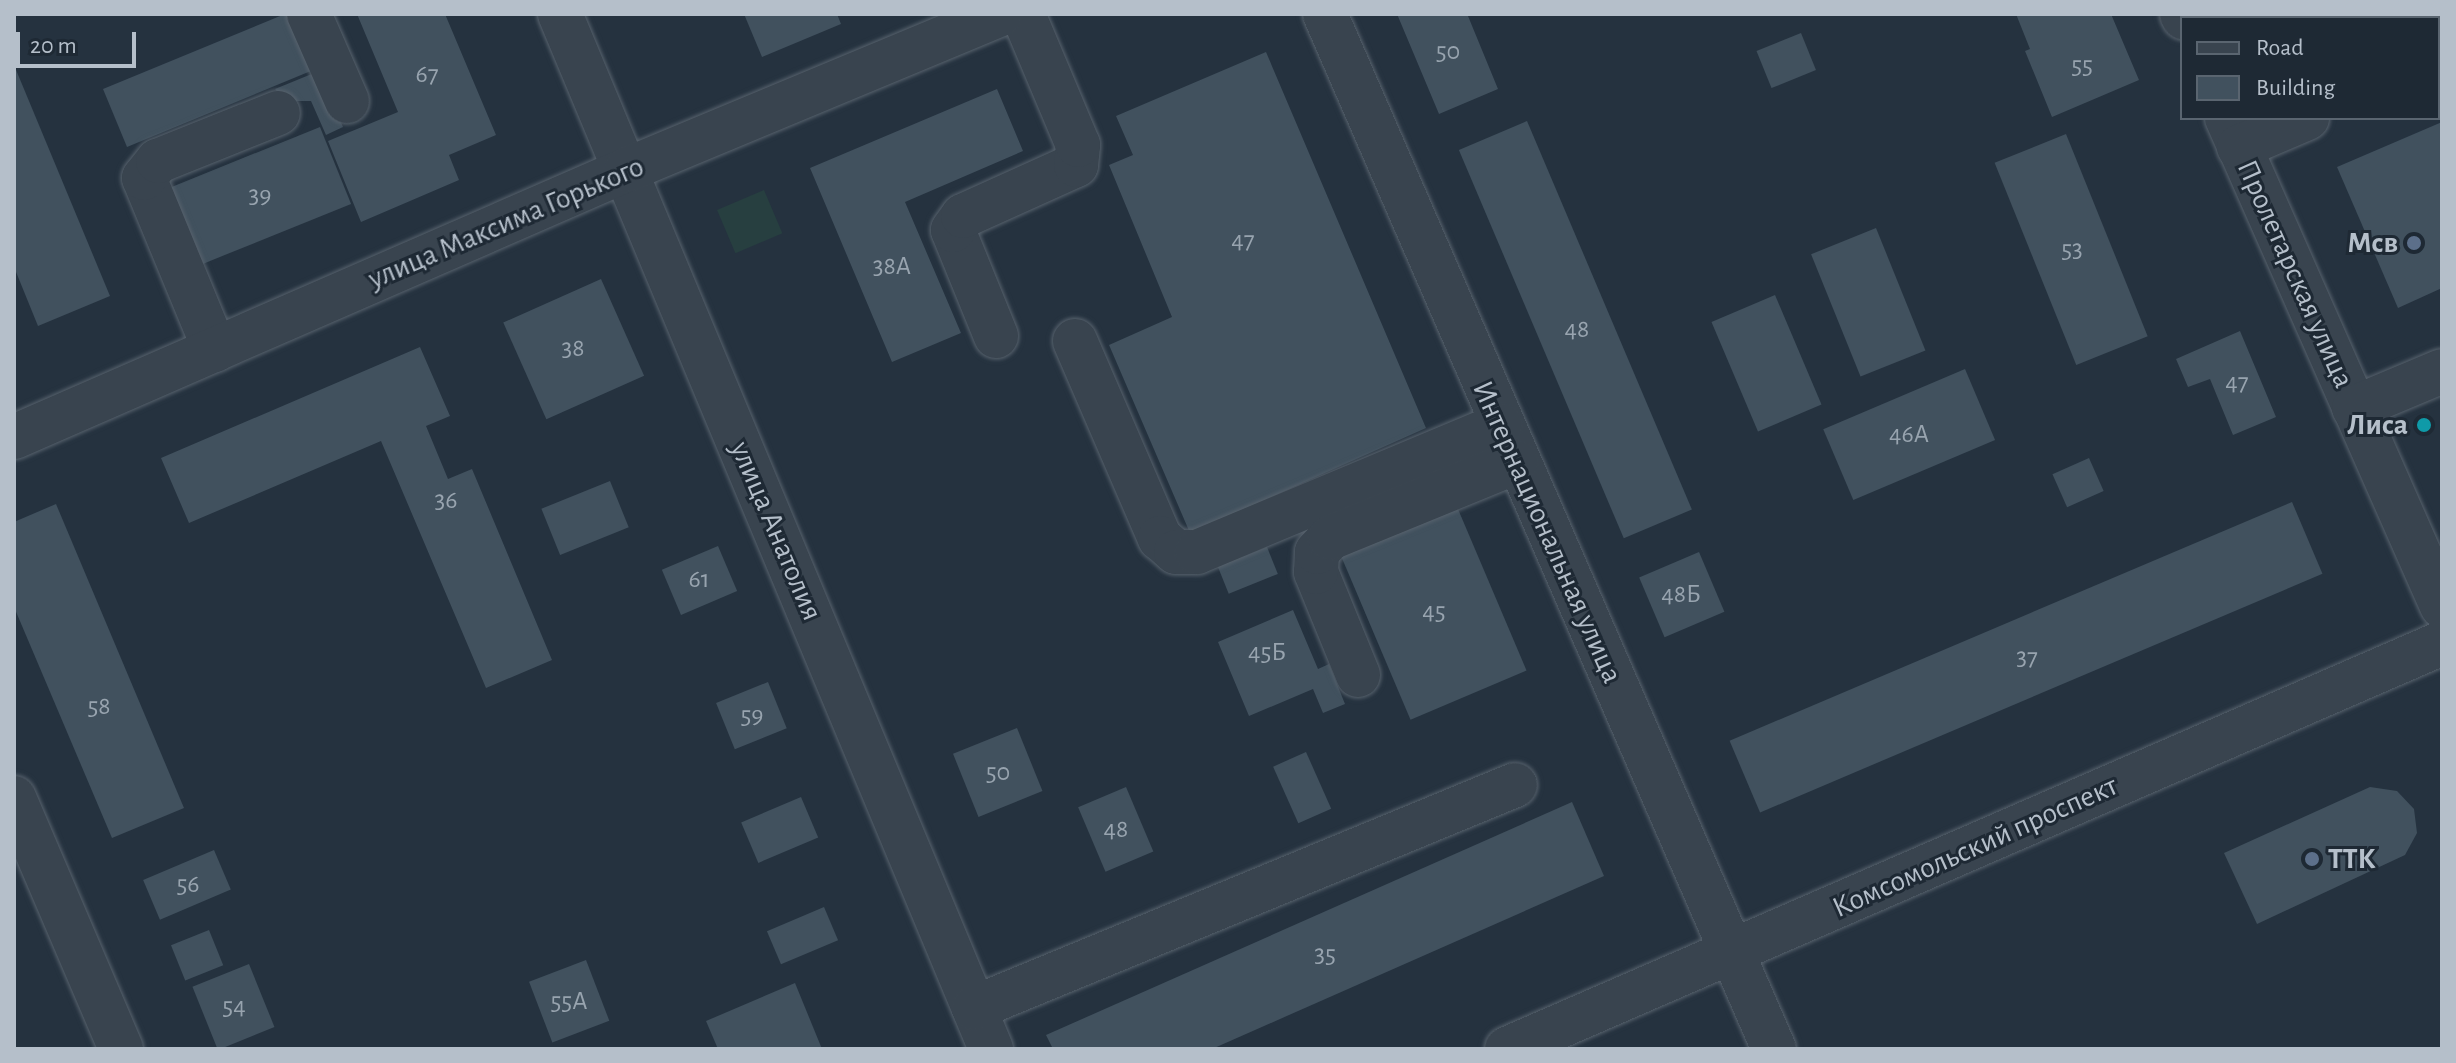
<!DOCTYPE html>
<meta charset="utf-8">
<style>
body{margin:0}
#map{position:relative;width:2456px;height:1063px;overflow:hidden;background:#25323f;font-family:"Alegreya Sans",sans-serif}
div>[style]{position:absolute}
.green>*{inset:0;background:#273f40;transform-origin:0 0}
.building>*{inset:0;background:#41515e;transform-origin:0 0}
.roads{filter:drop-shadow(0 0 2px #57626d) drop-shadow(0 0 2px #57626d)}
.minor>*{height:44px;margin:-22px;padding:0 22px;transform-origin:22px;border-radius:22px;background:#39444f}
.dots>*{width:22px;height:22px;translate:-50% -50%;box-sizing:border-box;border:4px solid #1e2934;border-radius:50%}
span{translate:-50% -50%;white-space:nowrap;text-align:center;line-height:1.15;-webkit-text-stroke:6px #1e2934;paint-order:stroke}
.number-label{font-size:26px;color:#98a4af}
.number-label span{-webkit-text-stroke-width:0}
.street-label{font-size:30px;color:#b5bfca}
.poi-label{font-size:30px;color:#b5bfca;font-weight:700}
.right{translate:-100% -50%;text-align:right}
.left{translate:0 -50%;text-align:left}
.frame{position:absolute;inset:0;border:16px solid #b5bfca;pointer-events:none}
.legend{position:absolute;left:2180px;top:16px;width:260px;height:104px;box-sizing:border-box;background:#1e2934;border:2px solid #5a6570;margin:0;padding:10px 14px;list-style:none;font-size:24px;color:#b5bfca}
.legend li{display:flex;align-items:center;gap:16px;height:40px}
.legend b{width:40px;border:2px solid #5a6570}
.scale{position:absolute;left:16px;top:32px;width:120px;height:36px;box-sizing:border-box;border:4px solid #b5bfca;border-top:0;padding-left:10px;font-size:24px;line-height:28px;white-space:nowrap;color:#b5bfca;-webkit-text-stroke:6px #1e2934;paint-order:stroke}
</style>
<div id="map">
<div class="green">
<div style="left:764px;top:190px;width:47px;height:51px;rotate:67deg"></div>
</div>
<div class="building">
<div style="clip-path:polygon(285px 14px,295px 14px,318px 68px,127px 147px,103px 89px)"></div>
<div style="clip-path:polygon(357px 14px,445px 14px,496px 135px,449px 155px,459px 180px,361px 222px,328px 141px,398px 112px)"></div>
<div style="clip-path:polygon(744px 14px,837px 14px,841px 24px,762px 57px)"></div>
<div style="clip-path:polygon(1397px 14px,1474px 14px,1468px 16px,1498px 89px,1439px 114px)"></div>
<div style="clip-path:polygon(2016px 14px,2111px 14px,2139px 80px,2052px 117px,2025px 51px,2030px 49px)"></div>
<div style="left:2260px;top:14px;width:139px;height:4px"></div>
<div style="left:1801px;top:33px;width:40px;height:48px;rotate:68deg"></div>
<div style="clip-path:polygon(1266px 52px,1426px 428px,1190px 533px,1109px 345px,1172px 317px,1109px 165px,1133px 155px,1116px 116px)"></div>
<div style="clip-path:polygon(14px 65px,110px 296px,38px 326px,14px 267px)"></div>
<div style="clip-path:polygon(319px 71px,343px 127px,326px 135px,311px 101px,286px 101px,275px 89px)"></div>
<div style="clip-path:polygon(997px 89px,1023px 151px,905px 202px,961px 333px,892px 362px,810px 168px)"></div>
<div style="left:1527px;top:121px;width:422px;height:74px;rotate:67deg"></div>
<div style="clip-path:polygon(2442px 122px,2442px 288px,2398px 308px,2337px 167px)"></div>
<div style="left:320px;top:127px;width:83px;height:164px;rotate:68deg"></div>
<div style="left:2066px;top:134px;width:218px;height:77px;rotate:68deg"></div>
<div style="left:1876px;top:228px;width:132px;height:70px;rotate:68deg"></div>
<div style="left:601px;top:279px;width:106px;height:107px;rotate:66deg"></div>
<div style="left:1775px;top:295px;width:119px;height:69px;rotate:67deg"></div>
<div style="clip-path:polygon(2240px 331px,2276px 417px,2233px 435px,2210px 379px,2188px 387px,2176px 359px)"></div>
<div style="clip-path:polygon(420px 347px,450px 416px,426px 426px,448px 479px,472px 469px,552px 660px,486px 688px,381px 441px,189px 523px,161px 458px)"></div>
<div style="left:1965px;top:369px;width:77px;height:154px;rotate:67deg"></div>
<div style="left:2089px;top:458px;width:36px;height:40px;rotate:66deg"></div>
<div style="left:610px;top:481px;width:50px;height:74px;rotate:68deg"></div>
<div style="left:1455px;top:502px;width:183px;height:126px;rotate:67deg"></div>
<div style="left:2292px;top:502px;width:78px;height:611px;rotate:67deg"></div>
<div style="clip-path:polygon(56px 504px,184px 808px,112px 838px,14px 607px,14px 522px)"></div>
<div style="left:718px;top:546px;width:49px;height:61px;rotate:67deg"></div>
<div style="left:1267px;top:547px;width:29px;height:53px;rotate:68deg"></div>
<div style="left:1699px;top:552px;width:65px;height:65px;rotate:67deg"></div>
<div style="clip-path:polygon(1293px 610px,1318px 669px,1329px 664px,1345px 704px,1323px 713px,1313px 689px,1249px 716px,1218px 642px)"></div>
<div style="left:768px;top:682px;width:50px;height:56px;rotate:68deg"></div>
<div style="left:1017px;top:728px;width:68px;height:69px;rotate:68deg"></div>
<div style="left:1306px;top:752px;width:62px;height:36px;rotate:66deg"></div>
<div style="left:1126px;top:787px;width:70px;height:52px;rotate:67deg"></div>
<div style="clip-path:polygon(2370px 787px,2397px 791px,2414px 809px,2417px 833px,2405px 855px,2257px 924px,2224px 853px)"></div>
<div style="left:801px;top:797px;width:44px;height:65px;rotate:67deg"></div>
<div style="clip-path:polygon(1572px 802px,1604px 876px,1212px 1049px,1053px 1049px,1046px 1035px)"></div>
<div style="left:214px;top:850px;width:43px;height:77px;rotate:67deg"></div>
<div style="left:824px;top:907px;width:36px;height:62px;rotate:67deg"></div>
<div style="left:209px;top:930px;width:38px;height:41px;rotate:68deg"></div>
<div style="left:586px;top:960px;width:65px;height:61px;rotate:69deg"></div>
<div style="left:249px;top:964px;width:68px;height:61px;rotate:68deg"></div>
<div style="clip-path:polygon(795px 983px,822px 1049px,718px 1049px,706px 1021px)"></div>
</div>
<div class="roads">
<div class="minor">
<div style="left:309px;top:14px;width:95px;rotate:66.4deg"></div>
<div style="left:560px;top:14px;width:1121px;rotate:67.39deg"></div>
<div style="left:1325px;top:14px;width:1128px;rotate:66.55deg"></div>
<div style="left:2182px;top:14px;width:4px;rotate:63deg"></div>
<div style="left:2438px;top:62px;width:4px;rotate:-27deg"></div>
<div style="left:2227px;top:118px;width:533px;rotate:66.22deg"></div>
<div style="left:2239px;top:147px;width:74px;rotate:-23.1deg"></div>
<div style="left:996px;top:336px;width:114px;rotate:-112.1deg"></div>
<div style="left:953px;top:230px;width:17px;rotate:-54deg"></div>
<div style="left:963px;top:216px;width:124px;rotate:-24.3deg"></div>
<div style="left:1076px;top:165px;width:20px;rotate:-84deg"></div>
<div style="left:1078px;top:145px;width:142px;rotate:-112.8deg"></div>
<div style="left:1075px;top:341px;width:215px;rotate:66.7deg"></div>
<div style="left:1160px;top:538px;width:21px;rotate:41deg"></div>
<div style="left:1176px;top:552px;width:21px"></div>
<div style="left:1197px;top:552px;width:329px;rotate:-22.7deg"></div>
<div style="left:215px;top:350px;width:186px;rotate:-112.4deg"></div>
<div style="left:144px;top:178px;width:22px;rotate:-51deg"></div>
<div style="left:158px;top:161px;width:129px;rotate:-21.8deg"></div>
<div style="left:2354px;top:408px;width:95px;rotate:-22.8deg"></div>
<div style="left:14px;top:437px;width:668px;rotate:-23.57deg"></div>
<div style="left:626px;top:170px;width:405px;rotate:-22.6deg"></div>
<div style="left:1358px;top:675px;width:111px;rotate:-112.2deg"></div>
<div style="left:1316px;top:572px;width:20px;rotate:-87deg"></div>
<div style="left:1317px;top:552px;width:19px;rotate:-47deg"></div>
<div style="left:1330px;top:538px;width:201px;rotate:-22.2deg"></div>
<div style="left:14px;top:798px;width:273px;rotate:66.9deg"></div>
<div style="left:974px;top:1008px;width:585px;rotate:-22.4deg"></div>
<div style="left:1507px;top:1049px;width:1019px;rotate:-23.47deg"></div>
</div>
</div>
<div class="dots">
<div style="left:2414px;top:243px;background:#5c6f8a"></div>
<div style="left:2424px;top:425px;background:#0f9aa8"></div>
<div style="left:2312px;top:859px;background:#5c6f8a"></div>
</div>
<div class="number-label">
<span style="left:1448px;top:52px">50</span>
<span style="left:2082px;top:66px">55</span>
<span style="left:427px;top:75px">67</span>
<span style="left:260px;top:196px">39</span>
<span style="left:1243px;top:241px">47</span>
<span style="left:2072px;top:250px">53</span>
<span style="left:892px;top:267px">38А</span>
<span style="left:1577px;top:330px">48</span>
<span style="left:573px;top:349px">38</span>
<span style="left:2237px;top:383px">47</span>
<span style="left:1909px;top:435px">46А</span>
<span style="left:446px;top:501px">36</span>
<span style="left:699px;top:580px">61</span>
<span style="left:1681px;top:595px">48Б</span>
<span style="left:1434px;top:612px">45</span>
<span style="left:1267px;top:653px">45Б</span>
<span style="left:2027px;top:658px">37</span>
<span style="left:99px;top:707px">58</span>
<span style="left:752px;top:716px">59</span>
<span style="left:998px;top:773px">50</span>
<span style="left:1116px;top:830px">48</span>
<span style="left:188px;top:885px">56</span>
<span style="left:1325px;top:955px">35</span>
<span style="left:569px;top:1002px">55А</span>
<span style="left:234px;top:1007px">54</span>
</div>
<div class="street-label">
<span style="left:506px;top:223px;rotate:-23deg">улица Максима Горького</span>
<span style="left:2295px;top:274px;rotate:66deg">Пролетарская улица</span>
<span style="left:776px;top:531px;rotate:67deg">улица Анатолия</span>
<span style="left:1547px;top:532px;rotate:66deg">Интернациональная улица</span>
<span style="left:1975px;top:847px;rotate:-24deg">Комсомольский проспект</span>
</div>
<div class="poi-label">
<span class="right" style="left:2398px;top:243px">Мсв</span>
<span class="right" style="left:2408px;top:425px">Лиса</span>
<span class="left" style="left:2328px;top:859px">ТТК</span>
</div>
<div class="frame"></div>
<ul class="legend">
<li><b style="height:10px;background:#39444f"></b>Road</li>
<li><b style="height:22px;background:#41515e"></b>Building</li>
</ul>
<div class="scale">20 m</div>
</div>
